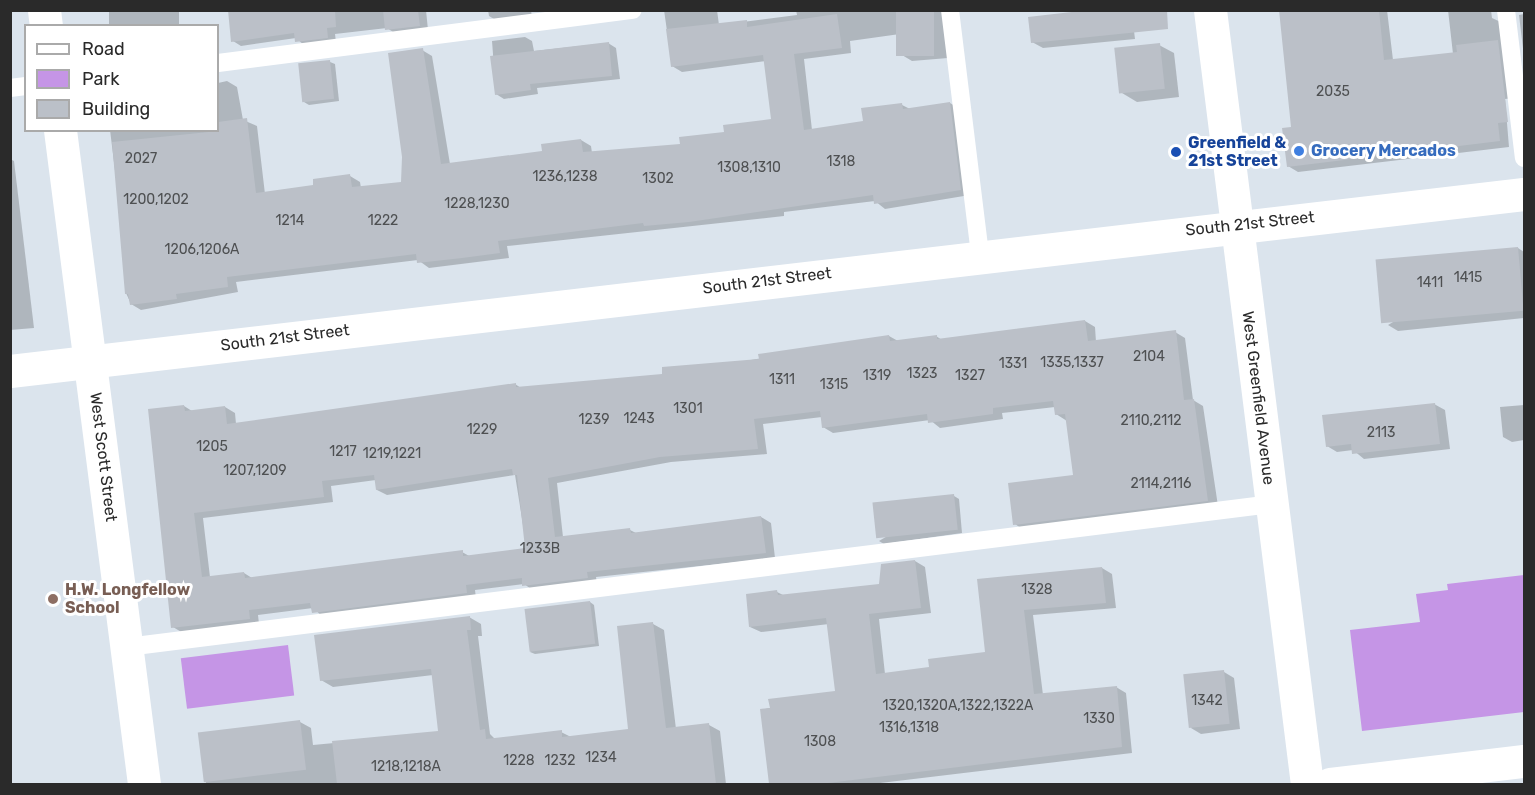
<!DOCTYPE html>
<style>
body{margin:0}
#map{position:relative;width:1535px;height:795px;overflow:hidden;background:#dbe4ed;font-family:Rubik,sans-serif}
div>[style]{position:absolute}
.green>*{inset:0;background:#c595e6;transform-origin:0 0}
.shadow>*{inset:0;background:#0003;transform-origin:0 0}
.building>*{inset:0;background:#bbc0c8;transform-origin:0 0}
.service>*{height:18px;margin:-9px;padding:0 9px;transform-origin:9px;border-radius:9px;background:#fff}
.minor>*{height:33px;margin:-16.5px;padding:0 16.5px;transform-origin:16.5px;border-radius:16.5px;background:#fff}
.secondary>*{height:33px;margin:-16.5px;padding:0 16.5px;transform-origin:16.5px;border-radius:16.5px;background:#fff}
.dots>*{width:16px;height:16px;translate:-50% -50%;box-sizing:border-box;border:3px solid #fff;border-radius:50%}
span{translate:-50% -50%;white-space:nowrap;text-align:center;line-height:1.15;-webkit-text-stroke:6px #fff;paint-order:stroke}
.number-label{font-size:14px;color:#4e5052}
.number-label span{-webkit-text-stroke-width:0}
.transit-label{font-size:16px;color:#164399;font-weight:700}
.left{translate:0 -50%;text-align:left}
.shop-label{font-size:16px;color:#366cbe;font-weight:700}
.street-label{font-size:16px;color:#2a2a2a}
.education-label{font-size:16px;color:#785e54;font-weight:700}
.frame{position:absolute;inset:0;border:12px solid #2a2a2a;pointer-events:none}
.legend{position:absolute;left:24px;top:24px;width:195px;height:108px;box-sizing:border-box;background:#fff;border:2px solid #aaa;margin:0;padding:8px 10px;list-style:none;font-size:18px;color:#2a2a2a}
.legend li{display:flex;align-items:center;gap:12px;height:30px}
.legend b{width:30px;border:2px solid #aaa}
</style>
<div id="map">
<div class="green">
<div style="clip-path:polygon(1524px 575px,1524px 712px,1362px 731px,1350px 630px,1420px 622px,1416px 594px,1448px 590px,1447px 584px)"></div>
<div style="left:288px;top:645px;width:51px;height:108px;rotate:83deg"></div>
</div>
<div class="shadow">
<div style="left:109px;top:10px;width:70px;height:16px"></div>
<div style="clip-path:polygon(230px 10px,426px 10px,428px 30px,396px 34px,387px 28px,335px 34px,336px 42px,305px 46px,296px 38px,241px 46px,233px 41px)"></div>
<div style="clip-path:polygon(488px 10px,531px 10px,532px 18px,499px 22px,489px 16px)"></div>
<div style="clip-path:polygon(664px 10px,717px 10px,719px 25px,797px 15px,796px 10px,943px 10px,948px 58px,912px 61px,902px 55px,900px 34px,850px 41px,851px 53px,804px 59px,812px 130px,865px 123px,902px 105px,910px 109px,950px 103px,960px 109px,970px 195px,885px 209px,875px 201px,784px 212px,784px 216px,507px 246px,509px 258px,429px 268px,418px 260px,236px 282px,238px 292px,141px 310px,131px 304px,126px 293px,125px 252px,110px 130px,218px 130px,218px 83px,227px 81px,237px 87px,243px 120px,257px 126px,265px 194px,315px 187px,350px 176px,360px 182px,361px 188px,402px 183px,422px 50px,432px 56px,450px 164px,543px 152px,581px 140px,591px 146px,592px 153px,682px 146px,773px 120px,766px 61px,682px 72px,672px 66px)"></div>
<div style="clip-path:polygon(1280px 10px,1387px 10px,1393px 60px,1453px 54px,1448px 10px,1491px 10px,1492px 18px,1505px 24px,1514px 98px,1505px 99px,1509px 147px,1298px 172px,1288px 166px,1292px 128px)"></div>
<div style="clip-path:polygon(1132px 14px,1135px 39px,1043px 48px,1032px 42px)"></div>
<div style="clip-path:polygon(1524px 14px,1524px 57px,1519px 15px)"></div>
<div style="clip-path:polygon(525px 37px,532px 41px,534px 51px,608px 43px,616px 48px,620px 79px,537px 88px,538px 94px,504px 99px,496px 94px,492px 41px)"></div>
<div style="clip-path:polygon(1159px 45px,1174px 53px,1179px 97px,1137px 102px,1122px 93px)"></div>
<div style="clip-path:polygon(330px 62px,335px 64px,339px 101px,309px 105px,304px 102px)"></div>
<div style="clip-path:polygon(10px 159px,14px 161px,34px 328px,10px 330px)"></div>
<div style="clip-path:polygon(1518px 248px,1524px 252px,1524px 318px,1398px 331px,1388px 325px)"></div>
<div style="clip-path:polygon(evenodd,1085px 321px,1095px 327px,1096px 342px,1175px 332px,1185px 338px,1193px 400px,1203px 406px,1218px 506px,1024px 530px,1015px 524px,1074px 477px,1067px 421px,1056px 414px,1055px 407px,1002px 413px,1003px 419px,940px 428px,930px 420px,833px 433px,823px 427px,822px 417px,763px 424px,767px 454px,671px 462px,557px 483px,563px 537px,630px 530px,636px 533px,761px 517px,771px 523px,775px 558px,596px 577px,597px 583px,534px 591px,524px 584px,475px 590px,476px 598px,323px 617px,313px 608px,258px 615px,259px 624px,183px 633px,173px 627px,184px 406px,192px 411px,225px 407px,235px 413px,236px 424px,515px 384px,521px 388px,664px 375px,889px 336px,898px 341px,936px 336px,942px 340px,1085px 321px,515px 475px,527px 550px,471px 557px,462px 552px,252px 578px,244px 573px,210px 577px,203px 518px,333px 502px,331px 486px,376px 480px,377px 490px,387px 495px,515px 475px)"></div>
<div style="clip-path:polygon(1434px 404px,1445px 410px,1450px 449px,1364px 459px,1353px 450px,1337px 452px,1327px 446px)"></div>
<div style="clip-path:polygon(1524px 405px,1524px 440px,1512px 442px,1503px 437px,1500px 407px)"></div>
<div style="clip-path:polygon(954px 496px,959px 499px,962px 533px,884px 544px,879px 541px)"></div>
<div style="clip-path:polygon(915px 561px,925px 567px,931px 613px,879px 619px,885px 674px,931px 669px,987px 654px,978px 581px,1102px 568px,1112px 574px,1116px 608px,1033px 615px,1043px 695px,1116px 687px,1126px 693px,1132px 753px,872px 784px,770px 784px,761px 710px,837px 692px,829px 624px,761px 632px,750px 627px,777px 592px,785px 596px,881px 585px)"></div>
<div style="clip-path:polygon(590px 602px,594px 605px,599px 646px,535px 654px,530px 652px)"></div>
<div style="clip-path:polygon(469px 617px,481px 624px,482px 636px,478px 636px,490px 734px,496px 740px,561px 732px,571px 737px,630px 731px,653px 624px,664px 630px,676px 729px,709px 725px,720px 731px,726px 784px,206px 784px,200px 734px,300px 722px,311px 728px,313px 745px,440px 733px,433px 675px,333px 687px,321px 680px)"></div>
<div style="clip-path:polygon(1224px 672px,1234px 678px,1240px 729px,1201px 734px,1191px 728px)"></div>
</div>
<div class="building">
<div style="clip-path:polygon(228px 10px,335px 10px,336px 27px,327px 28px,328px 38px,295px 42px,294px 33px,231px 42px)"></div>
<div style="clip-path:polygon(383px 10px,418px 10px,420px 26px,385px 30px)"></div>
<div style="left:896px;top:10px;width:38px;height:46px"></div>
<div style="clip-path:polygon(1089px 10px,1167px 10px,1168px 29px,1031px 43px,1028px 17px)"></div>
<div style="clip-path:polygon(1279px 10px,1379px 10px,1384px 60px,1457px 52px,1456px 45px,1498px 40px,1508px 122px,1498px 123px,1500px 141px,1287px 167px,1282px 128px,1291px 127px)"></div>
<div style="clip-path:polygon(837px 14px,842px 48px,794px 54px,804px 130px,863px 121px,861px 108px,902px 103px,903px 109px,950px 102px,961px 190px,874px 204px,873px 195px,689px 222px,644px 226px,643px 223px,498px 241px,500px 253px,462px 258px,417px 263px,416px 254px,227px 277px,228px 287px,176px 294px,177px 299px,130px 305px,128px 294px,125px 294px,112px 142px,218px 131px,218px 122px,247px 118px,256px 193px,313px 185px,313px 179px,350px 174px,352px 187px,401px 182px,402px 157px,388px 53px,423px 48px,441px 164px,542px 151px,541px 144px,581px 139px,583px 152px,680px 144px,679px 137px,724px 132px,723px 125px,771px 119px,763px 55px,671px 67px,666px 29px,747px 20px,747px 27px)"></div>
<div style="clip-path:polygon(609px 42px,612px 76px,530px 84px,531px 90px,495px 95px,490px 56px)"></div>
<div style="left:1160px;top:43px;width:46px;height:46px;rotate:84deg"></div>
<div style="left:330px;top:60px;width:39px;height:32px;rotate:84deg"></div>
<div style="left:1518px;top:247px;width:64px;height:143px;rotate:85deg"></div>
<div style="clip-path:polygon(evenodd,1085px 320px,1088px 341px,1176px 330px,1184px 400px,1194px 399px,1208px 501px,1013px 525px,1008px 483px,1073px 475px,1065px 414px,1055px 415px,1053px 401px,993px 408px,993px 414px,928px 423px,927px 414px,822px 428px,820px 411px,754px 419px,758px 449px,660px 457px,548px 478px,555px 537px,630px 528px,631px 533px,761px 516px,766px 553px,587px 572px,588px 578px,522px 586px,522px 578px,466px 585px,467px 593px,312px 613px,310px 603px,249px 610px,250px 619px,171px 628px,148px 409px,184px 405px,185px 411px,225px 406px,227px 424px,516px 383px,516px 387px,662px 374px,662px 367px,759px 359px,758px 354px,889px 335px,890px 341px,937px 335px,937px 339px,1085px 320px,512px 469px,513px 475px,517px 475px,525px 548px,463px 556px,463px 550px,245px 578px,244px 572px,202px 577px,194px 513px,324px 497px,322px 481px,374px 475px,376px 490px,512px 469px)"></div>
<div style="clip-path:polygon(1435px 403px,1440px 444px,1352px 454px,1351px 444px,1326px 447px,1322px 415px)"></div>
<div style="left:954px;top:494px;width:36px;height:82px;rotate:84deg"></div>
<div style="clip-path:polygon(915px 560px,921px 608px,869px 614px,876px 674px,929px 667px,928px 659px,985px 652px,977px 579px,1102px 567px,1106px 603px,1024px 610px,1034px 694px,1117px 686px,1122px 747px,820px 784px,769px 784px,760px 709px,770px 708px,768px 699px,835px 691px,826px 618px,749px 627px,746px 594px,777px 590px,778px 595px,879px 584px,881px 564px)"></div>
<div style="left:590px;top:601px;width:43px;height:66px;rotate:83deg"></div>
<div style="clip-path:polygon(470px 616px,471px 630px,467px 630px,480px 730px,485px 729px,486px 739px,562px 730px,562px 737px,628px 729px,617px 626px,653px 622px,666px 728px,709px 723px,716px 784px,337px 784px,332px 741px,438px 731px,431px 669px,320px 681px,314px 635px)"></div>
<div style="left:1224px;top:670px;width:54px;height:41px;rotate:84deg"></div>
<div style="left:300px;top:720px;width:50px;height:103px;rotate:83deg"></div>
</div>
<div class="service">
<div style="left:950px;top:10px;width:248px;rotate:83deg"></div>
<div style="left:1506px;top:10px;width:149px;rotate:83.1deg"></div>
<div style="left:218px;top:63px;width:418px;rotate:-7.3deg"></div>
<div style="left:10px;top:88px;width:16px;rotate:-7deg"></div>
<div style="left:127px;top:647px;width:1154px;rotate:-7.12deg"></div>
</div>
<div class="minor">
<div style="left:44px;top:10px;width:16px;rotate:83deg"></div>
<div style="left:60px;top:130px;width:659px;rotate:82.68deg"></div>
<div style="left:10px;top:371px;width:1524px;rotate:-6.67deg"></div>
<div style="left:1330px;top:784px;width:195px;rotate:-6.8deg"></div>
</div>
<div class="secondary">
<div style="left:1210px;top:10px;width:780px;rotate:82.86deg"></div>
</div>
<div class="dots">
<div style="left:1299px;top:151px;background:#3f7fe0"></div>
<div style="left:1176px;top:152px;background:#1a4fb4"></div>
<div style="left:53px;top:599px;background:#8d6e63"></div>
</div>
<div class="number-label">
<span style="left:1333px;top:92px">2035</span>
<span style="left:141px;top:159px">2027</span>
<span style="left:841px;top:162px">1318</span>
<span style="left:749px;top:168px">1308,1310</span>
<span style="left:565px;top:177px">1236,1238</span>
<span style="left:658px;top:179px">1302</span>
<span style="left:156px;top:200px">1200,1202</span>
<span style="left:477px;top:204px">1228,1230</span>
<span style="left:290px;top:221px">1214</span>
<span style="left:383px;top:221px">1222</span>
<span style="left:202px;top:250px">1206,1206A</span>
<span style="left:1468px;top:278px">1415</span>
<span style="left:1430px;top:283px">1411</span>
<span style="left:1149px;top:357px">2104</span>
<span style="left:1072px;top:363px">1335,1337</span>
<span style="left:1013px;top:364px">1331</span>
<span style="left:922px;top:374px">1323</span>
<span style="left:877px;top:376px">1319</span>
<span style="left:970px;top:376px">1327</span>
<span style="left:782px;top:380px">1311</span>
<span style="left:834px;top:385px">1315</span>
<span style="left:688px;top:409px">1301</span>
<span style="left:639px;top:419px">1243</span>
<span style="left:594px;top:420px">1239</span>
<span style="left:1151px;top:421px">2110,2112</span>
<span style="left:482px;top:430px">1229</span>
<span style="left:1381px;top:433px">2113</span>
<span style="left:212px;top:447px">1205</span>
<span style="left:343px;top:452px">1217</span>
<span style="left:392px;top:454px">1219,1221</span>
<span style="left:255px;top:471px">1207,1209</span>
<span style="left:1161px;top:484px">2114,2116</span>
<span style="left:540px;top:549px">1233B</span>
<span style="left:1037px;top:590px">1328</span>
<span style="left:1207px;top:701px">1342</span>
<span style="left:958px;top:706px">1320,1320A,1322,1322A</span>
<span style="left:1099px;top:719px">1330</span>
<span style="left:909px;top:728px">1316,1318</span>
<span style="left:820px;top:742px">1308</span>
<span style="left:601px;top:758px">1234</span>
<span style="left:519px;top:761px">1228</span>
<span style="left:560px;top:761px">1232</span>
<span style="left:406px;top:767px">1218,1218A</span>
</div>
<div class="transit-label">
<span class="left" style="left:1188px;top:152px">Greenfield &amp;<br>21st Street</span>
</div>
<div class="shop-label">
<span class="left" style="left:1311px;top:151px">Grocery Mercados</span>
</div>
<div class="street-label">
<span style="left:1250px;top:224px;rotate:-6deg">South 21st Street</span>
<span style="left:767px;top:281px;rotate:-7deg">South 21st Street</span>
<span style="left:285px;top:338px;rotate:-7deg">South 21st Street</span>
<span style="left:1258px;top:398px;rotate:83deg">West Greenfield Avenue</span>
<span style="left:103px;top:457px;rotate:83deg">West Scott Street</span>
</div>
<div class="education-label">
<span class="left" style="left:65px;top:599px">H.W. Longfellow<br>School</span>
</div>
<div class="frame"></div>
<ul class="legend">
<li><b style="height:8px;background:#fff"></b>Road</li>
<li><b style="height:16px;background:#c595e6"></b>Park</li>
<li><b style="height:16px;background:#bbc0c8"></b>Building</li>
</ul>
</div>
